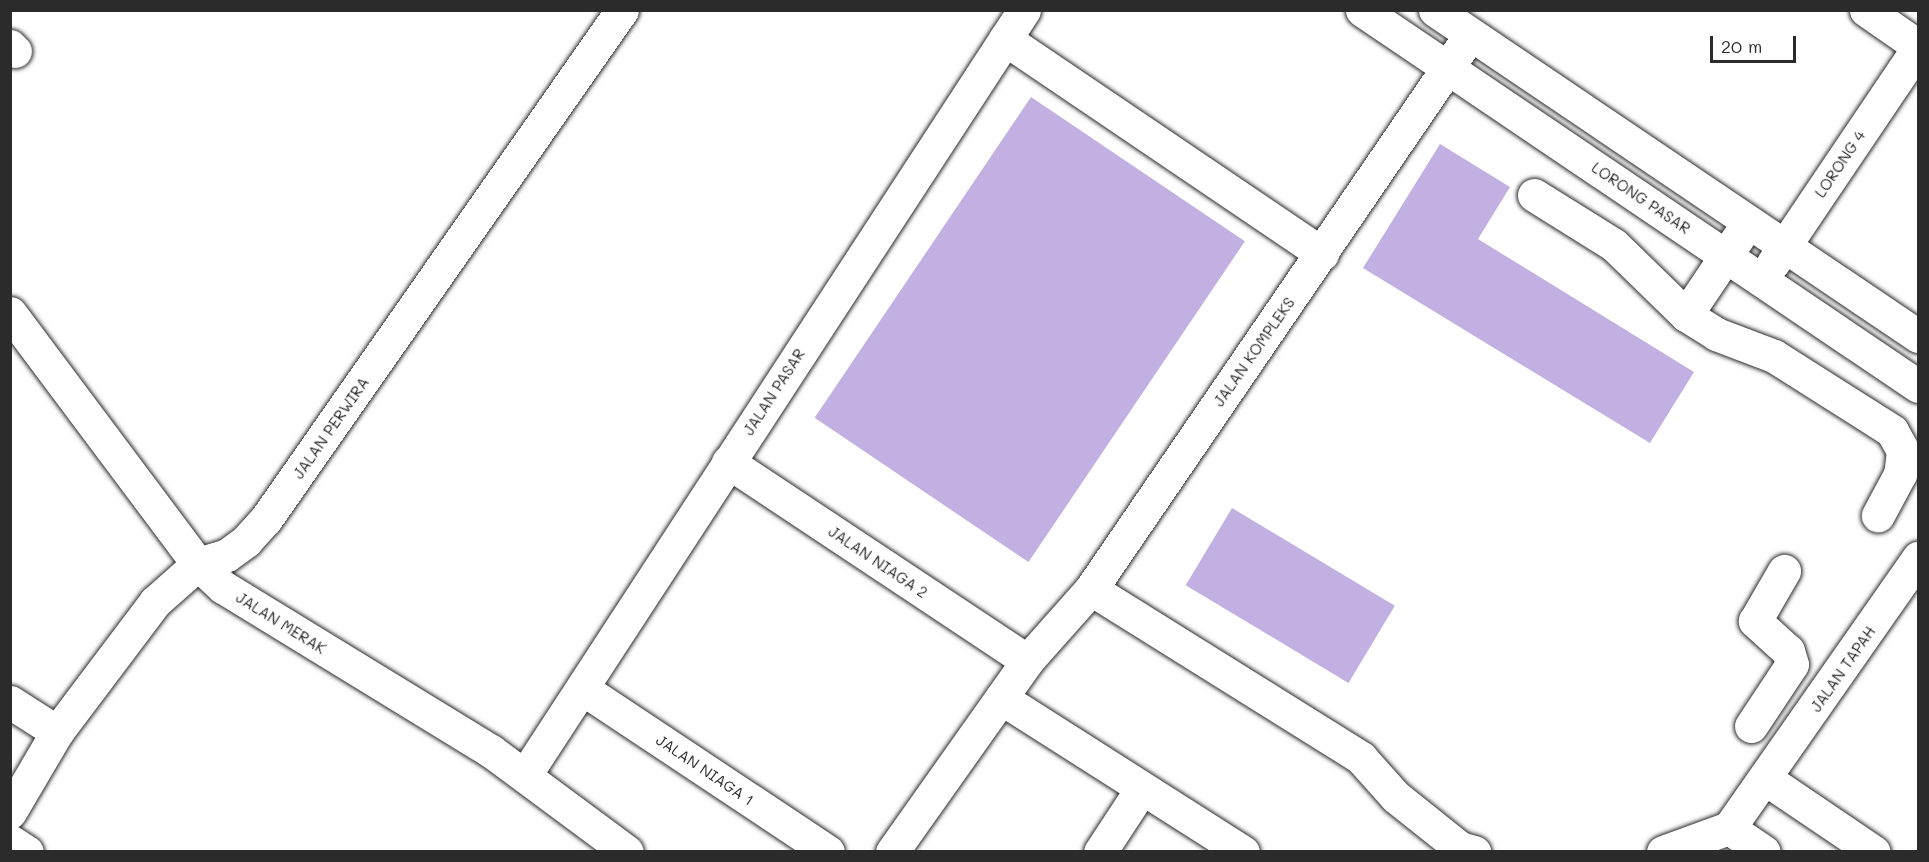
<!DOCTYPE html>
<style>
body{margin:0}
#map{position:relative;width:1929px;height:862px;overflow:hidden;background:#fff;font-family:Mali,sans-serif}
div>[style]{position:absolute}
.building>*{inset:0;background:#c1b0e1;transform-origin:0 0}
.roads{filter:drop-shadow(0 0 2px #2b2b2b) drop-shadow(0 0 2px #2b2b2b)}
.minor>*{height:33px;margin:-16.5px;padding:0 16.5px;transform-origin:16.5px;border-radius:16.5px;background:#fff}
span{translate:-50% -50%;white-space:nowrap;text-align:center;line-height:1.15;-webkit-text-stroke:4.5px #fff;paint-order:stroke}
.street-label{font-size:15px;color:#2b2b2b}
.frame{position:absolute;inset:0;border:12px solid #2b2b2b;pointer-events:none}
.scale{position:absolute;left:1710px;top:36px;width:86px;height:27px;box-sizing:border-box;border:3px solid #2b2b2b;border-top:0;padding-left:8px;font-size:18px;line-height:21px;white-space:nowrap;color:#2b2b2b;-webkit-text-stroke:4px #fff;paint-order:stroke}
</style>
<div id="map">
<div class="building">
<div style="left:1031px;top:97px;width:258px;height:387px;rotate:34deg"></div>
<div style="clip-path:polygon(1440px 144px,1510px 187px,1478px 239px,1694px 372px,1650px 443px,1363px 268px)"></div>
<div style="left:1232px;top:508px;width:190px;height:90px;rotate:31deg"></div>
</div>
<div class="roads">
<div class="minor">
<div style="left:1362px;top:10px;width:671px;rotate:34.07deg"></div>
<div style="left:1435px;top:10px;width:583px;rotate:34.02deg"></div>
<div style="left:1866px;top:10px;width:63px;rotate:34.7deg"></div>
<div style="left:1005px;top:39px;width:383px;rotate:34.1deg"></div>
<div style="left:10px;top:46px;width:7px;rotate:45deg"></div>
<div style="left:1534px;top:195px;width:94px;rotate:32deg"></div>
<div style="left:1614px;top:245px;width:100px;rotate:44.2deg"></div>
<div style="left:1686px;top:315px;width:36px;rotate:32deg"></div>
<div style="left:1716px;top:334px;width:62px;rotate:20.8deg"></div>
<div style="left:1774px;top:356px;width:140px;rotate:32.4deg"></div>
<div style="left:1892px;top:431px;width:23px;rotate:61deg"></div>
<div style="left:1903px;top:451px;width:23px;rotate:97deg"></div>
<div style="left:1900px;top:474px;width:47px;rotate:118.2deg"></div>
<div style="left:1773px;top:263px;width:259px;rotate:-56deg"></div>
<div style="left:10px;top:313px;width:314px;rotate:53.2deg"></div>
<div style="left:198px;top:564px;width:34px;rotate:43deg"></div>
<div style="left:223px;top:587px;width:314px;rotate:31.5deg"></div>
<div style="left:491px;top:751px;width:169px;rotate:36.6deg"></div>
<div style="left:1686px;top:315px;width:95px;rotate:-56.1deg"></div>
<div style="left:728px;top:462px;width:359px;rotate:33.6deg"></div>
<div style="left:1091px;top:589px;width:319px;rotate:32deg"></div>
<div style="left:1361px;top:758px;width:52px;rotate:48.1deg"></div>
<div style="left:1396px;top:797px;width:82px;rotate:38.6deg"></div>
<div style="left:1460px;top:848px;width:15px;rotate:16deg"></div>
<div style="left:583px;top:689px;width:294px;rotate:33.6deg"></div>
<div style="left:1001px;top:698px;width:287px;rotate:32.5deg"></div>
<div style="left:10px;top:702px;width:56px;rotate:32.6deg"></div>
<div style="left:1751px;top:726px;width:74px;rotate:-56.5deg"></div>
<div style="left:1792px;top:664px;width:14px;rotate:-107deg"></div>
<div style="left:1788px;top:651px;width:45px;rotate:-137.7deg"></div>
<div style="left:1755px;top:621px;width:58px;rotate:-59.9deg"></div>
<div style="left:525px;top:775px;width:913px;rotate:-56.88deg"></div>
<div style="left:1766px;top:779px;width:130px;rotate:34.1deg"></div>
<div style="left:10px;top:812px;width:93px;rotate:-59.6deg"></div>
<div style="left:57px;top:732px;width:163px;rotate:-53deg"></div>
<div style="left:155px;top:602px;width:57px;rotate:-41.5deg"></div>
<div style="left:198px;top:564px;width:30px;rotate:-17deg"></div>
<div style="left:227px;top:555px;width:24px;rotate:-36deg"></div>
<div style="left:246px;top:541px;width:30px;rotate:-48deg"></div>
<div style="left:266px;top:519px;width:621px;rotate:-55.03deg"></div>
<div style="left:1729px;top:828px;width:42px;rotate:34.4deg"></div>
<div style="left:10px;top:841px;width:20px;rotate:33deg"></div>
<div style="left:892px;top:852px;width:234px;rotate:-54.7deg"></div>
<div style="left:1027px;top:661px;width:96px;rotate:-48.4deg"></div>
<div style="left:1091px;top:589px;width:671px;rotate:-55.62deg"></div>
<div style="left:1100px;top:852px;width:73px;rotate:-56.7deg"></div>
<div style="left:1663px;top:852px;width:70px;rotate:-20deg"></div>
<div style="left:1729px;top:828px;width:330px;rotate:-55deg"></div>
</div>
</div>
<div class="street-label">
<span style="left:1840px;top:164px;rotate:-56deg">LORONG 4</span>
<span style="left:1641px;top:198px;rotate:34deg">LORONG PASAR</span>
<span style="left:1254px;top:352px;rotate:-55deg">JALAN KOMPLEKS</span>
<span style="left:774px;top:392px;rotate:-57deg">JALAN PASAR</span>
<span style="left:331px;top:428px;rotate:-55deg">JALAN PERWIRA</span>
<span style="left:878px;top:562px;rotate:34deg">JALAN NIAGA 2</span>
<span style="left:281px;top:623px;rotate:32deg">JALAN MERAK</span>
<span style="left:1843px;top:669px;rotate:-55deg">JALAN TAPAH</span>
<span style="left:705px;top:770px;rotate:34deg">JALAN NIAGA 1</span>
</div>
<div class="frame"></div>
<div class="scale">20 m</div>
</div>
